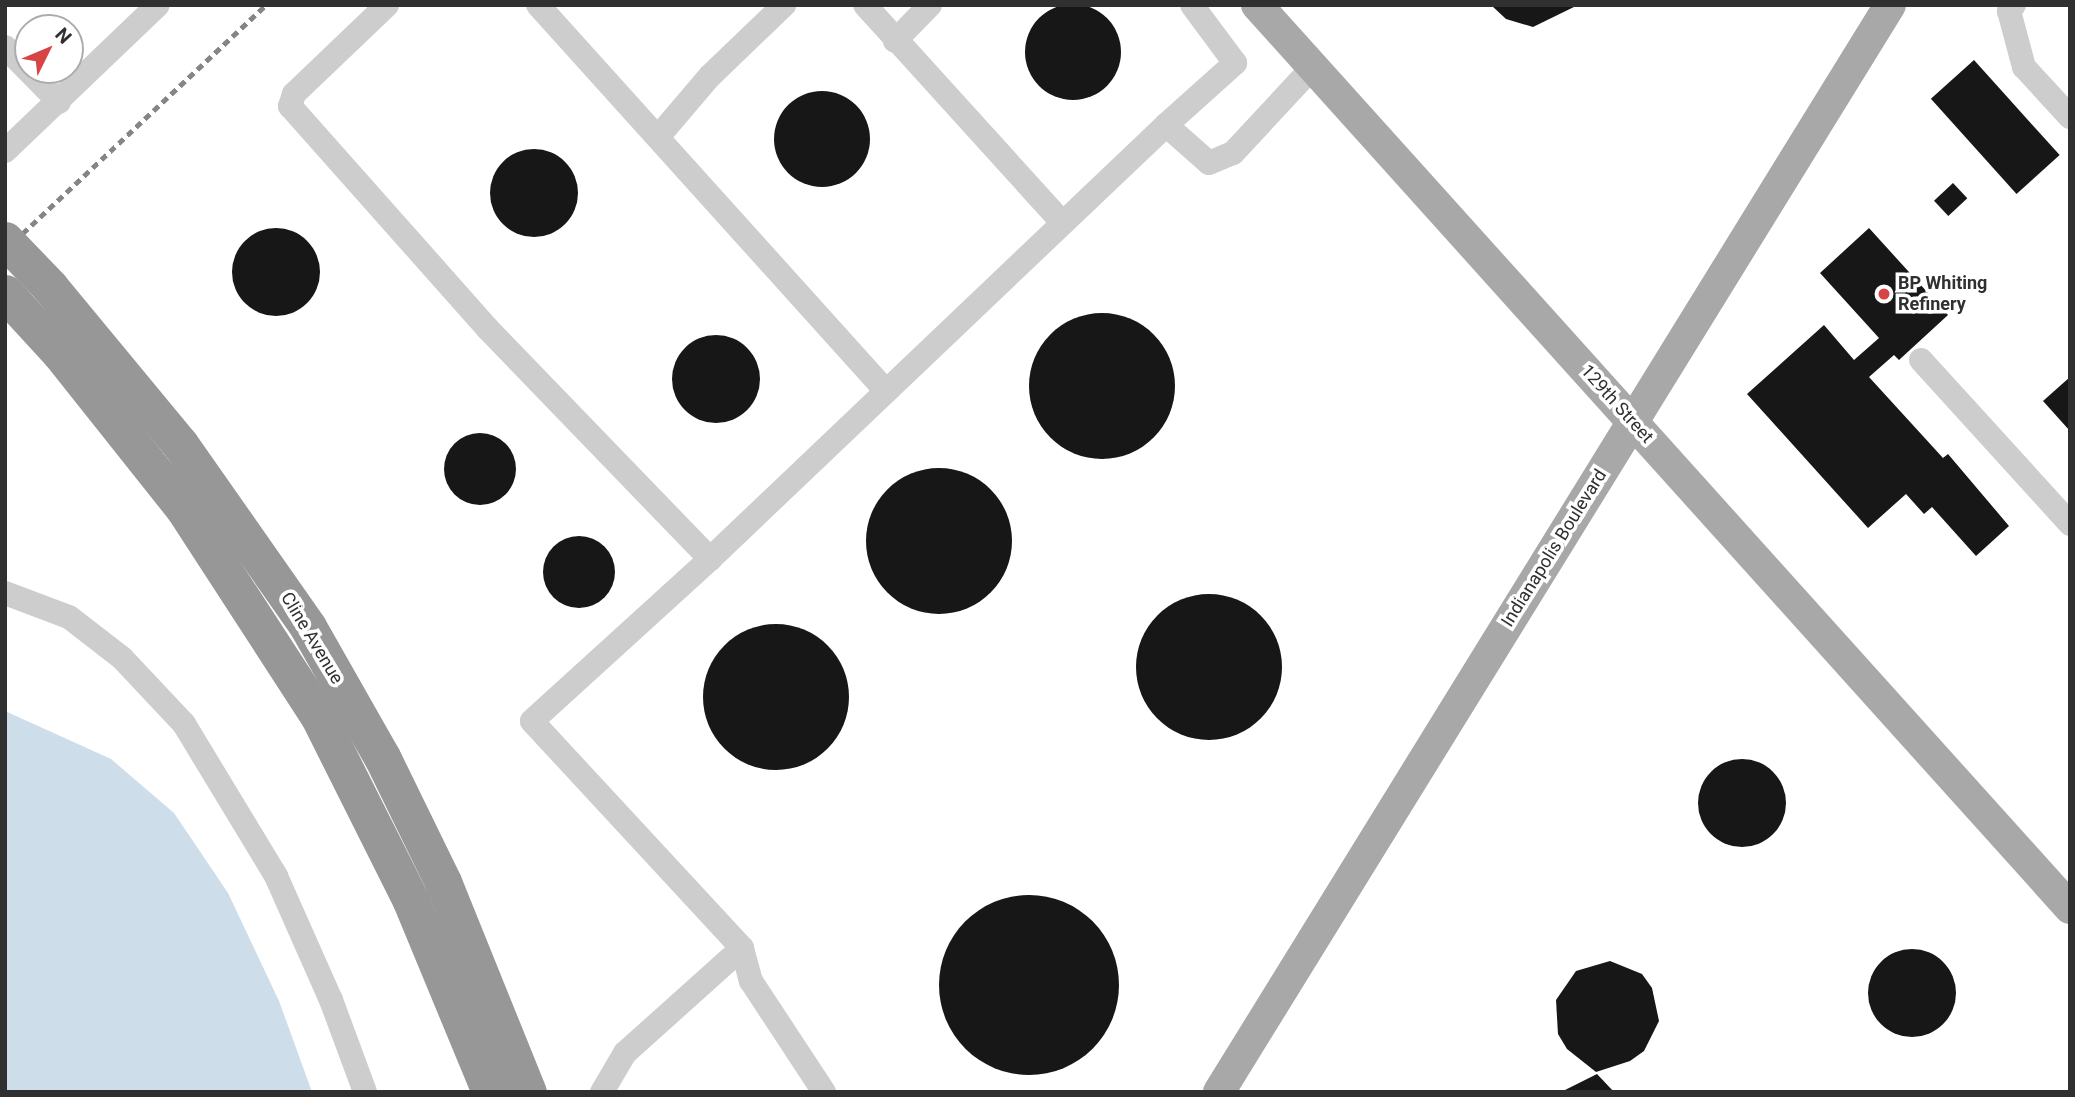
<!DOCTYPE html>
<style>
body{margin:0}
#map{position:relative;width:2075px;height:1097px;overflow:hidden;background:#fff;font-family:Roboto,sans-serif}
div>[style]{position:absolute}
.water>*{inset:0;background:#ceddea}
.building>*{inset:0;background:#171717;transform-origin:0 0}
.round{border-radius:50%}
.minor>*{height:24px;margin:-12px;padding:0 12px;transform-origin:12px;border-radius:12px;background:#cdcdcd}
.major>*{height:32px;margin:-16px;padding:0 16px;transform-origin:16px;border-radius:16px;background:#a8a8a8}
.highway>*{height:37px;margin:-18.5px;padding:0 18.5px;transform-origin:18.5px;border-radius:18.5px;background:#979797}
.rail>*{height:5px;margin-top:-2.5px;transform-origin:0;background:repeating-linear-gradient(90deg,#858585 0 7px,transparent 0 12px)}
.highway-bridge>*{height:37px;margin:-18.5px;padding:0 18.5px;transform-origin:18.5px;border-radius:18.5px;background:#979797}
.dots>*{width:19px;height:19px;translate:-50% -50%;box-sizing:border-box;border:4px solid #fff;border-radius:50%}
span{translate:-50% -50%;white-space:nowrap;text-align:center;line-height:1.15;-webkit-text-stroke:7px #fff;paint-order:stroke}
.poi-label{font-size:18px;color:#303030;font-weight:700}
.left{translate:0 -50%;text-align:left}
.street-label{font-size:18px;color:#303030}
.frame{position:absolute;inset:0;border:7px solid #303030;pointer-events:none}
.north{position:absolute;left:14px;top:14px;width:70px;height:70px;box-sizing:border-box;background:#fff;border:2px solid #acacac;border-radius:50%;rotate:47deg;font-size:19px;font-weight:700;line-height:28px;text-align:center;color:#303030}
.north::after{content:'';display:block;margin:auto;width:24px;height:32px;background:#d64446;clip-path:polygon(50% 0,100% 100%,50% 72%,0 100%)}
</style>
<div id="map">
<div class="water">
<div style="clip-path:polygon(5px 711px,111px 759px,174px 813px,228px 893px,279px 1001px,312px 1092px,5px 1092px)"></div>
</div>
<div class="building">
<div class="round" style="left:1025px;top:4px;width:96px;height:96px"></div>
<div style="clip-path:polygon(1491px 5px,1578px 5px,1533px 27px,1506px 19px)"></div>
<div style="left:1974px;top:60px;width:128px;height:58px;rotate:48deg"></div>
<div class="round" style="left:774px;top:91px;width:96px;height:96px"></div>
<div class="round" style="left:490px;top:149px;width:88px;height:88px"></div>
<div style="left:1953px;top:183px;width:21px;height:26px;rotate:47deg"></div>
<div style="clip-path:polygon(1869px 228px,1948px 315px,1899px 360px,1894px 355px,1869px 377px,1943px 458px,1948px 454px,2009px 526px,1976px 556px,1932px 507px,1924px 514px,1906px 494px,1868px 528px,1747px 394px,1824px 325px,1854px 360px,1879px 338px,1820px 273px)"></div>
<div class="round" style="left:232px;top:228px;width:88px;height:88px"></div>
<div class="round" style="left:1029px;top:313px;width:146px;height:146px"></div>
<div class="round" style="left:672px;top:335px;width:88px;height:88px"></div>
<div style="clip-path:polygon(2070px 377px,2070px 431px,2043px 401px)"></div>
<div class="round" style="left:444px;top:433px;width:72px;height:72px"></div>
<div class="round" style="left:866px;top:468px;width:146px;height:146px"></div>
<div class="round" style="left:543px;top:536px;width:72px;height:72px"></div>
<div class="round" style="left:1136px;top:594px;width:146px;height:146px"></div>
<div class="round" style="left:703px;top:624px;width:146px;height:146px"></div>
<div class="round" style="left:1698px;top:759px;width:88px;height:88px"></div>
<div class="round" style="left:939px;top:895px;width:180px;height:180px"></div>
<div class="round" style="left:1868px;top:949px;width:88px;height:88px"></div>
<div style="clip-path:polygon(1610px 961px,1642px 974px,1652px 988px,1659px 1021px,1644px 1051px,1630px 1061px,1596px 1072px,1567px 1049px,1558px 1034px,1556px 1000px,1576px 971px)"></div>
<div style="clip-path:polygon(1597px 1074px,1614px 1092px,1561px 1092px)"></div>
</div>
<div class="minor">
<div style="left:387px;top:5px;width:129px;rotate:136.3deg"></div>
<div style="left:294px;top:94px;width:13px;rotate:108deg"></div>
<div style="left:290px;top:106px;width:298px;rotate:48.4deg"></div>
<div style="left:488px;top:329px;width:320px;rotate:46deg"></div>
<div style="left:710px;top:559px;width:630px;rotate:-43.58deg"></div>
<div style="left:1166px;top:125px;width:57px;rotate:41.5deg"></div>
<div style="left:1209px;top:163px;width:26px;rotate:-23deg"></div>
<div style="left:1233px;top:153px;width:117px;rotate:-47.1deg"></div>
<div style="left:538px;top:5px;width:520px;rotate:47.96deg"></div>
<div style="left:865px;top:5px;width:293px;rotate:47.8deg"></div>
<div style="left:2014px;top:5px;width:8px;rotate:130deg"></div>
<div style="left:2009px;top:11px;width:58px;rotate:75deg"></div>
<div style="left:2024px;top:67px;width:68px;rotate:47.4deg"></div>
<div style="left:895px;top:41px;width:50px;rotate:-45.8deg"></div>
<div style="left:5px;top:47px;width:77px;rotate:45.5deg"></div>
<div style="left:1166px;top:125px;width:93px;rotate:-41.9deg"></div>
<div style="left:1235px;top:63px;width:72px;rotate:-126.6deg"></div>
<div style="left:658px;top:137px;width:80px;rotate:-49.6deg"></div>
<div style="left:710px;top:76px;width:103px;rotate:-43.8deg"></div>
<div style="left:5px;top:151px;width:211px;rotate:-43.7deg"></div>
<div style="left:1921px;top:360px;width:222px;rotate:47.7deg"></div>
<div style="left:5px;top:593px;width:68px;rotate:20.6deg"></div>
<div style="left:69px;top:617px;width:67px;rotate:37.7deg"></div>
<div style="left:122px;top:658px;width:91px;rotate:46.8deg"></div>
<div style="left:184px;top:724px;width:178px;rotate:58.8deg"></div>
<div style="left:276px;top:876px;width:136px;rotate:66.1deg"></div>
<div style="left:331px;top:1000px;width:98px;rotate:69.7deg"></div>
<div style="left:742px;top:948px;width:34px;rotate:75deg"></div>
<div style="left:751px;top:981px;width:133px;rotate:56.7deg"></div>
<div style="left:602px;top:1092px;width:45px;rotate:-59.5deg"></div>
<div style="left:625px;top:1053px;width:157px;rotate:-41.9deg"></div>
<div style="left:742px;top:948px;width:309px;rotate:-132.8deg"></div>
<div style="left:532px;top:721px;width:241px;rotate:-42.3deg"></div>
</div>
<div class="major">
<div style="left:1257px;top:5px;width:1215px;rotate:48deg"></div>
<div style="left:1219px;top:1092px;width:1277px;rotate:-58.31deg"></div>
</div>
<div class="highway">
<div style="left:50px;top:287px;width:204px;rotate:50.4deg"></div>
<div style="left:180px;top:444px;width:223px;rotate:55deg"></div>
<div style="left:308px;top:627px;width:150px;rotate:60.4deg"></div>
<div style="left:382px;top:757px;width:139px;rotate:64deg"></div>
<div style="left:443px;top:882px;width:227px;rotate:68deg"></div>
<div style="left:5px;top:293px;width:81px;rotate:47.5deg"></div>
<div style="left:60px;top:353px;width:199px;rotate:51.5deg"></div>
<div style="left:184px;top:509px;width:246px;rotate:57deg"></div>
<div style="left:318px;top:715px;width:208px;rotate:63.4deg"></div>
<div style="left:411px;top:901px;width:207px;rotate:67.5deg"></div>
</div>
<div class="rail">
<div style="left:5px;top:250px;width:358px;rotate:-43.2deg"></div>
</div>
<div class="highway-bridge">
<div style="left:5px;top:240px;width:65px;rotate:46.2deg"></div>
</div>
<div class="dots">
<div style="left:1884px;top:294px;background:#d64446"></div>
</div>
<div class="poi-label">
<span class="left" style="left:1898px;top:294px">BP Whiting<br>Refinery</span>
</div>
<div class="street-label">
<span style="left:1617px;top:404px;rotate:48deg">129th Street</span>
<span style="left:1554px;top:548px;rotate:-58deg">Indianapolis Boulevard</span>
<span style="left:312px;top:638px;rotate:59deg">Cline Avenue</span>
</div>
<div class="frame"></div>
<div class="north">N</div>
</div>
